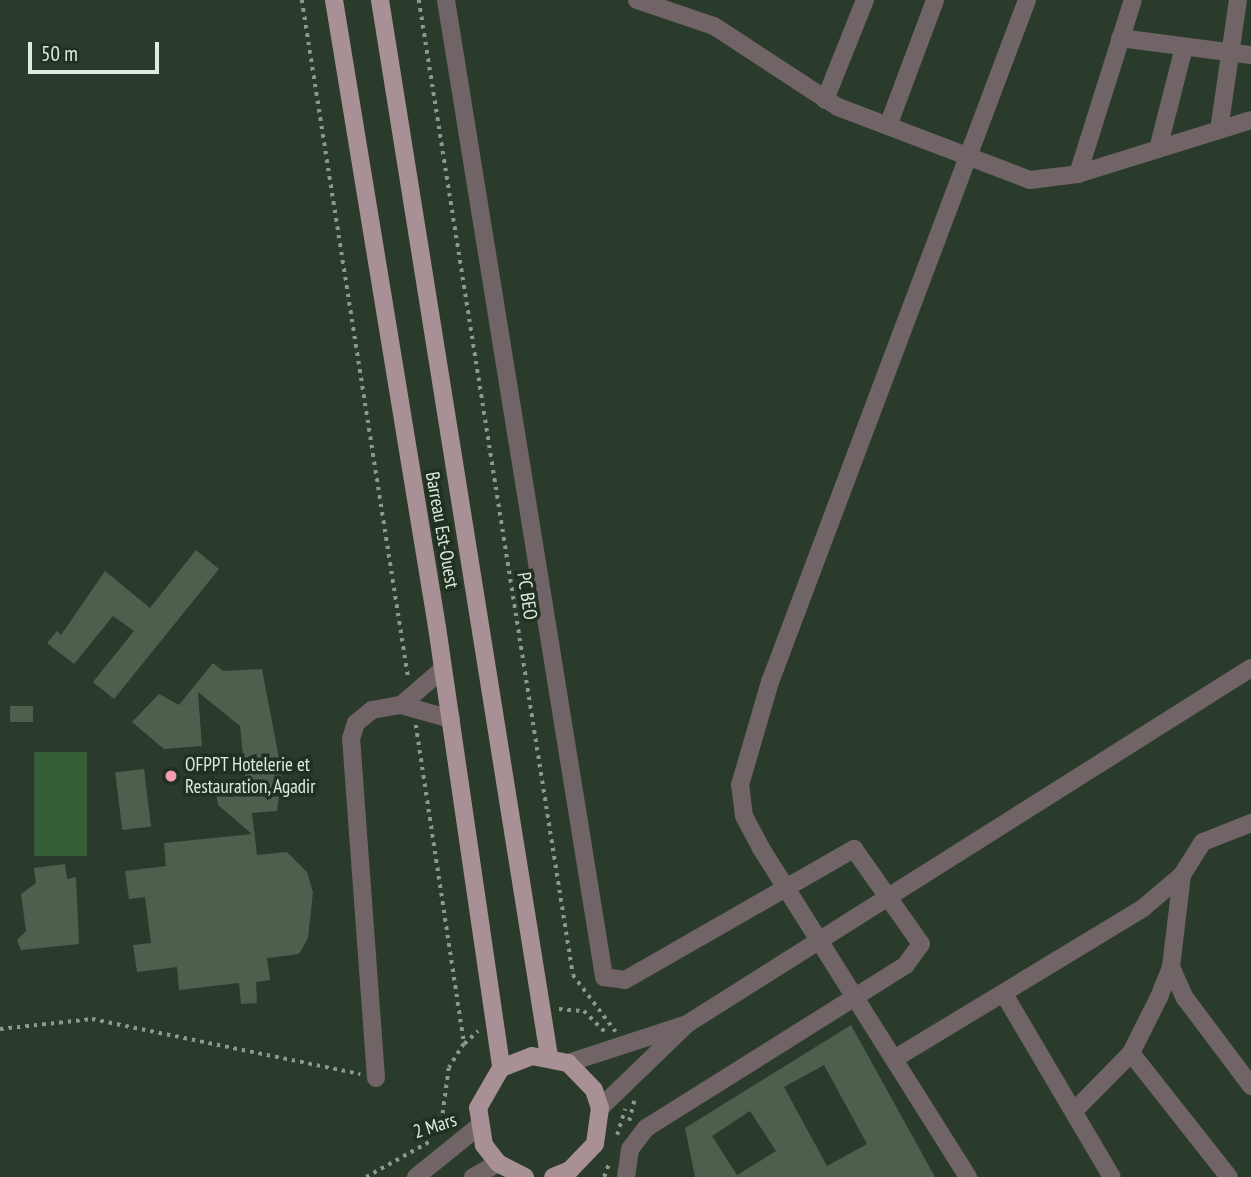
<!DOCTYPE html>
<style>
body{margin:0}
#map{position:relative;width:1251px;height:1177px;overflow:hidden;background:#2b3b2b;font-family:"PT Sans Narrow",sans-serif}
div>[style]{position:absolute}
.green>*{inset:0;background:#365f38;transform-origin:0 0}
.building>*{inset:0;background:#4e5f4e;transform-origin:0 0}
.path>*{height:3.5px;margin-top:-1.75px;transform-origin:0;background:repeating-linear-gradient(90deg,#8c998c 0 3.5px,transparent 0 8.5px)}
.minor>*{height:18px;margin:-9px;padding:0 9px;transform-origin:9px;border-radius:9px;background:#706466}
.major>*{height:18px;margin:-9px;padding:0 9px;transform-origin:9px;border-radius:9px;background:#a89094}
.dots>*{width:19px;height:19px;translate:-50% -50%;box-sizing:border-box;border:4px solid #213121;border-radius:50%}
span{translate:-50% -50%;white-space:nowrap;text-align:center;line-height:1.15;-webkit-text-stroke:7px #213121;paint-order:stroke}
.street-label{font-size:19px;color:#e0eae0}
.poi-label{font-size:19px;color:#e0eae0}
.left{translate:0 -50%;text-align:left}
.scale{position:absolute;left:28px;top:42px;width:131px;height:32px;box-sizing:border-box;border:4px solid #e0eae0;border-top:0;padding-left:9px;font-size:21px;line-height:24px;white-space:nowrap;color:#e0eae0;-webkit-text-stroke:5px #213121;paint-order:stroke}
</style>
<div id="map">
<div class="green">
<div style="left:34px;top:752px;width:53px;height:104px"></div>
</div>
<div class="building">
<div style="clip-path:polygon(196px 550px,219px 569px,114px 699px,93px 682px,134px 631px,113px 616px,74px 664px,47px 643px,57px 631px,61px 635px,105px 571px,150px 608px)"></div>
<div style="clip-path:polygon(213px 663px,223px 671px,262px 669px,282px 774px,277px 811px,252px 813px,257px 855px,287px 852px,307px 872px,313px 892px,308px 938px,299px 954px,267px 958px,270px 980px,256px 982px,257px 1003px,241px 1004px,239px 983px,179px 990px,177px 967px,137px 972px,133px 945px,151px 943px,145px 897px,129px 899px,125px 871px,166px 866px,164px 843px,252px 834px,218px 805px,215px 788px,246px 784px,240px 726px,198px 692px,202px 746px,164px 749px,132px 722px,159px 694px,179px 705px)"></div>
<div style="left:10px;top:706px;width:23px;height:16px"></div>
<div style="left:144px;top:769px;width:58px;height:29px;rotate:83deg"></div>
<div style="clip-path:polygon(65px 864px,67px 879px,76px 877px,79px 944px,21px 950px,17px 940px,26px 931px,21px 894px,36px 883px,34px 868px)"></div>
<div style="clip-path:polygon(evenodd,851px 1025px,935px 1177px,695px 1177px,685px 1128px,851px 1025px,824px 1065px,867px 1144px,827px 1166px,784px 1087px,824px 1065px,851px 1025px,750px 1111px,776px 1151px,737px 1175px,712px 1136px,750px 1111px)"></div>
</div>
<div class="path">
<div style="left:302px;top:0;width:684px;rotate:81.09deg"></div>
<div style="left:419px;top:0;width:987px;rotate:81.02deg"></div>
<div style="left:573px;top:975px;width:71px;rotate:53deg"></div>
<div style="left:416px;top:725px;width:323px;rotate:81.4deg"></div>
<div style="left:464px;top:1044px;width:28px;rotate:122deg"></div>
<div style="left:449px;top:1068px;width:68px;rotate:97.7deg"></div>
<div style="left:559px;top:1009px;width:25px;rotate:5deg"></div>
<div style="left:584px;top:1011px;width:30px;rotate:45deg"></div>
<div style="left:0;top:1029px;width:93px;rotate:-6.2deg"></div>
<div style="left:92px;top:1019px;width:274px;rotate:11.6deg"></div>
<div style="left:464px;top:1044px;width:19px;rotate:-43deg"></div>
<div style="left:629px;top:1121px;width:21px;rotate:-76deg"></div>
<div style="left:617px;top:1135px;width:27px;rotate:-73deg"></div>
<div style="left:366px;top:1177px;width:74px;rotate:-29deg"></div>
<div style="left:604px;top:1177px;width:15px;rotate:-70deg"></div>
</div>
<div class="minor">
<div style="left:446px;top:0;width:990px;rotate:80.81deg"></div>
<div style="left:604px;top:977px;width:21px;rotate:8deg"></div>
<div style="left:625px;top:980px;width:264px;rotate:-29.8deg"></div>
<div style="left:854px;top:849px;width:116px;rotate:54.8deg"></div>
<div style="left:921px;top:944px;width:26px;rotate:126deg"></div>
<div style="left:906px;top:965px;width:307px;rotate:147.9deg"></div>
<div style="left:646px;top:1128px;width:26px;rotate:127deg"></div>
<div style="left:630px;top:1149px;width:28px;rotate:98deg"></div>
<div style="left:637px;top:0;width:81px;rotate:18.7deg"></div>
<div style="left:714px;top:26px;width:148px;rotate:33.2deg"></div>
<div style="left:838px;top:107px;width:205px;rotate:20.8deg"></div>
<div style="left:1030px;top:180px;width:48px;rotate:-7.1deg"></div>
<div style="left:1078px;top:174px;width:181px;rotate:-17.3deg"></div>
<div style="left:1120px;top:38px;width:132px;rotate:7.4deg"></div>
<div style="left:825px;top:100px;width:108px;rotate:-68.2deg"></div>
<div style="left:888px;top:126px;width:134px;rotate:-69.5deg"></div>
<div style="left:1219px;top:130px;width:131px;rotate:-81.7deg"></div>
<div style="left:1158px;top:149px;width:105px;rotate:-75.7deg"></div>
<div style="left:1078px;top:174px;width:182px;rotate:-72.5deg"></div>
<div style="left:401px;top:705px;width:55px;rotate:-40.6deg"></div>
<div style="left:1171px;top:967px;width:34px;rotate:66deg"></div>
<div style="left:1185px;top:998px;width:110px;rotate:53.1deg"></div>
<div style="left:1004px;top:994px;width:212px;rotate:59.5deg"></div>
<div style="left:1131px;top:1053px;width:158px;rotate:51.7deg"></div>
<div style="left:894px;top:1059px;width:291px;rotate:-31.2deg"></div>
<div style="left:1143px;top:908px;width:51px;rotate:-40.2deg"></div>
<div style="left:1182px;top:875px;width:39px;rotate:-58deg"></div>
<div style="left:1203px;top:842px;width:52px;rotate:-21.6deg"></div>
<div style="left:568px;top:1063px;width:122px;rotate:-18.1deg"></div>
<div style="left:376px;top:1078px;width:340px;rotate:-94.2deg"></div>
<div style="left:351px;top:739px;width:17px;rotate:-73deg"></div>
<div style="left:356px;top:723px;width:21px;rotate:-39deg"></div>
<div style="left:372px;top:710px;width:29px;rotate:-10deg"></div>
<div style="left:401px;top:705px;width:52px;rotate:15.6deg"></div>
<div style="left:600px;top:1108px;width:121px;rotate:-44deg"></div>
<div style="left:687px;top:1024px;width:667px;rotate:-32.26deg"></div>
<div style="left:1077px;top:1108px;width:77px;rotate:-45.5deg"></div>
<div style="left:1131px;top:1053px;width:63px;rotate:-63.4deg"></div>
<div style="left:1159px;top:997px;width:32px;rotate:-68deg"></div>
<div style="left:1171px;top:967px;width:93px;rotate:-83.2deg"></div>
<div style="left:416px;top:1177px;width:80px;rotate:-38.9deg"></div>
<div style="left:473px;top:1177px;width:29px;rotate:-29deg"></div>
<div style="left:968px;top:1177px;width:389px;rotate:-122.2deg"></div>
<div style="left:761px;top:848px;width:36px;rotate:-118deg"></div>
<div style="left:744px;top:816px;width:31px;rotate:-97deg"></div>
<div style="left:740px;top:785px;width:107px;rotate:-73.8deg"></div>
<div style="left:770px;top:682px;width:729px;rotate:-69.35deg"></div>
</div>
<div class="major">
<div style="left:334px;top:0;width:635px;rotate:80.67deg"></div>
<div style="left:437px;top:627px;width:446px;rotate:81.7deg"></div>
<div style="left:380px;top:0;width:1069px;rotate:80.91deg"></div>
<div style="left:525px;top:1177px;width:30px;rotate:-153deg"></div>
<div style="left:498px;top:1163px;width:23px;rotate:-128deg"></div>
<div style="left:484px;top:1145px;width:37px;rotate:-99deg"></div>
<div style="left:478px;top:1108px;width:46px;rotate:-60.1deg"></div>
<div style="left:501px;top:1068px;width:33px;rotate:-21deg"></div>
<div style="left:532px;top:1056px;width:37px;rotate:11deg"></div>
<div style="left:568px;top:1063px;width:37px;rotate:46deg"></div>
<div style="left:594px;top:1090px;width:19px;rotate:72deg"></div>
<div style="left:600px;top:1108px;width:36px;rotate:98deg"></div>
<div style="left:595px;top:1144px;width:36px;rotate:134deg"></div>
<div style="left:570px;top:1170px;width:18px;rotate:158deg"></div>
</div>
<div class="dots">
<div style="left:171px;top:776px;background:#f29aae"></div>
</div>
<div class="street-label">
<span style="left:442px;top:530px;rotate:80deg">Barreau Est-Ouest</span>
<span style="left:527px;top:596px;rotate:81deg">PC BEO</span>
<span style="left:435px;top:1126px;rotate:-18deg">2 Mars</span>
</div>
<div class="poi-label">
<span class="left" style="left:185px;top:776px">OFPPT Hotelerie et<br>Restauration, Agadir</span>
</div>
<div class="scale">50 m</div>
</div>
